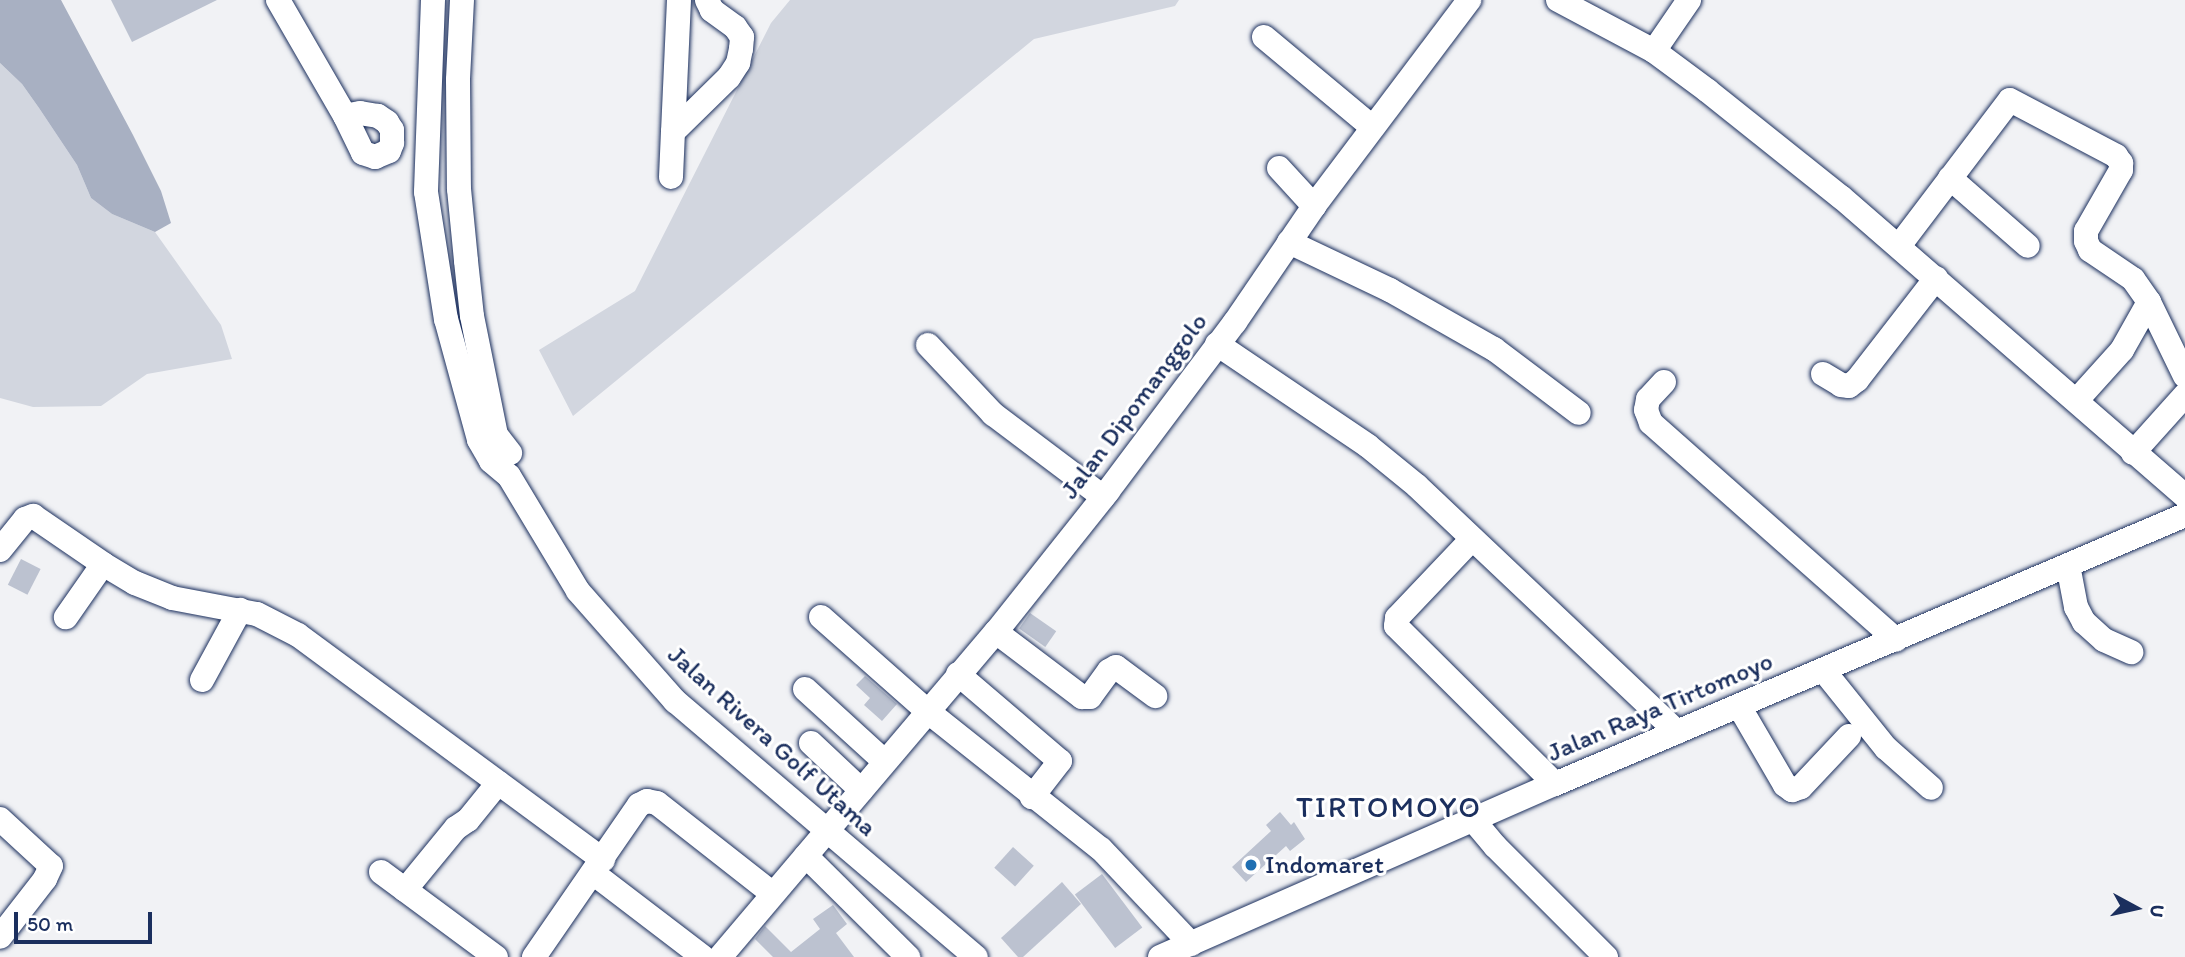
<!DOCTYPE html>
<style>
body{margin:0}
#map{position:relative;width:2185px;height:957px;overflow:hidden;background:#f1f2f5;font-family:Itim,sans-serif}
div>[style]{position:absolute}
.green>*{inset:0;background:#d2d6df}
.water>*{inset:0;background:#a8b0c2}
.building>*{inset:0;background:#bcc2d0;transform-origin:0 0}
.roads{filter:drop-shadow(0 0 2px #1b2f5e) drop-shadow(0 0 2px #1b2f5e)}
.minor>*{height:24px;margin:-12px;padding:0 12px;transform-origin:12px;border-radius:12px;background:#fff}
.dots>*{width:19px;height:19px;translate:-50% -50%;box-sizing:border-box;border:4px solid #fff;border-radius:50%}
span{translate:-50% -50%;white-space:nowrap;text-align:center;line-height:1.15;-webkit-text-stroke:6px #fff;paint-order:stroke}
.street-label{font-size:26px;color:#1b2f5e}
.poi-label{font-size:26px;color:#1b2f5e}
.left{translate:0 -50%;text-align:left}
.quarter-label{font-size:30px;color:#1b2f5e;letter-spacing:2px}
.north{position:absolute;left:2101px;top:873px;width:70px;height:70px;-webkit-text-stroke:5px #fff;paint-order:stroke;rotate:98deg;font-size:19px;font-weight:700;line-height:28px;text-align:center;color:#1b2f5e}
.north::after{content:'';display:block;margin:auto;width:24px;height:32px;background:#1b2f5e;clip-path:polygon(50% 0,100% 100%,50% 72%,0 100%)}
.scale{position:absolute;left:14px;top:912px;width:138px;height:32px;box-sizing:border-box;border:4px solid #1b2f5e;border-top:0;padding-left:9px;font-size:21px;line-height:24px;white-space:nowrap;color:#1b2f5e;-webkit-text-stroke:5px #fff;paint-order:stroke}
</style>
<div id="map">
<div class="green">
<div style="clip-path:polygon(790px 0,1179px 0,1175px 6px,1034px 39px,573px 416px,539px 350px,635px 291px,771px 23px)"></div>
<div style="clip-path:polygon(0 63px,22px 84px,39px 108px,77px 165px,91px 198px,112px 214px,155px 232px,221px 325px,232px 359px,147px 374px,101px 406px,33px 407px,0 398px)"></div>
</div>
<div class="water">
<div style="clip-path:polygon(0 0,61px 0,133px 135px,161px 191px,171px 223px,155px 232px,112px 214px,91px 198px,77px 165px,39px 108px,22px 84px,0 63px)"></div>
</div>
<div class="building">
<div style="clip-path:polygon(111px 0,217px 0,132px 42px)"></div>
<div style="left:21px;top:559px;width:22px;height:29px;rotate:27deg"></div>
<div style="left:1030px;top:613px;width:32px;height:19px;rotate:35deg"></div>
<div style="clip-path:polygon(865px 676px,897px 704px,882px 721px,864px 705px,870px 698px,856px 685px)"></div>
<div style="clip-path:polygon(1280px 812px,1291px 825px,1294px 822px,1305px 839px,1290px 851px,1286px 846px,1246px 882px,1232px 867px,1271px 831px,1266px 825px)"></div>
<div style="left:1013px;top:847px;width:28px;height:28px;rotate:42deg"></div>
<div style="left:1102px;top:874px;width:67px;height:34px;rotate:53deg"></div>
<div style="clip-path:polygon(1062px 882px,1081px 904px,1023px 957px,1018px 957px,1001px 938px)"></div>
<div style="clip-path:polygon(833px 905px,847px 924px,836px 933px,854px 957px,773px 957px,755px 939px,765px 926px,791px 952px,820px 929px,813px 919px)"></div>
</div>
<div class="roads">
<div class="minor">
<div style="left:278px;top:0;width:134px;rotate:60deg"></div>
<div style="left:345px;top:116px;width:41px;rotate:64.1deg"></div>
<div style="left:363px;top:153px;width:13px;rotate:18deg"></div>
<div style="left:375px;top:157px;width:15px;rotate:-23deg"></div>
<div style="left:389px;top:151px;width:9px;rotate:-69deg"></div>
<div style="left:392px;top:143px;width:13px;rotate:-90deg"></div>
<div style="left:392px;top:130px;width:9px;rotate:-122deg"></div>
<div style="left:387px;top:122px;width:11px;rotate:-146deg"></div>
<div style="left:378px;top:116px;width:18px;rotate:-171deg"></div>
<div style="left:360px;top:113px;width:15px;rotate:169deg"></div>
<div style="left:433px;top:0;width:192px;rotate:92.1deg"></div>
<div style="left:426px;top:192px;width:129px;rotate:81.1deg"></div>
<div style="left:446px;top:319px;width:125px;rotate:74.7deg"></div>
<div style="left:479px;top:440px;width:24px;rotate:60deg"></div>
<div style="left:491px;top:461px;width:23px;rotate:40deg"></div>
<div style="left:509px;top:476px;width:134px;rotate:59deg"></div>
<div style="left:578px;top:591px;width:147px;rotate:48.6deg"></div>
<div style="left:675px;top:701px;width:395px;rotate:40.4deg"></div>
<div style="left:462px;top:0;width:80px;rotate:92.9deg"></div>
<div style="left:458px;top:80px;width:109px;rotate:89.5deg"></div>
<div style="left:459px;top:189px;width:72px;rotate:84.4deg"></div>
<div style="left:466px;top:261px;width:55px;rotate:83.8deg"></div>
<div style="left:472px;top:316px;width:121px;rotate:78.6deg"></div>
<div style="left:496px;top:435px;width:23px;rotate:52deg"></div>
<div style="left:1558px;top:0;width:109px;rotate:28deg"></div>
<div style="left:1654px;top:51px;width:67px;rotate:36.5deg"></div>
<div style="left:1708px;top:91px;width:170px;rotate:38.6deg"></div>
<div style="left:1841px;top:197px;width:456px;rotate:41deg"></div>
<div style="left:1264px;top:37px;width:141px;rotate:39.8deg"></div>
<div style="left:1654px;top:51px;width:62px;rotate:-55.5deg"></div>
<div style="left:673px;top:132px;width:132px;rotate:-87.4deg"></div>
<div style="left:1279px;top:168px;width:52px;rotate:47.4deg"></div>
<div style="left:671px;top:177px;width:45px;rotate:-87.5deg"></div>
<div style="left:673px;top:132px;width:78px;rotate:-44.5deg"></div>
<div style="left:729px;top:77px;width:17px;rotate:-57deg"></div>
<div style="left:738px;top:63px;width:14px;rotate:-78deg"></div>
<div style="left:741px;top:49px;width:12px;rotate:-85deg"></div>
<div style="left:742px;top:37px;width:12px;rotate:-125deg"></div>
<div style="left:735px;top:27px;width:29px;rotate:-144deg"></div>
<div style="left:712px;top:10px;width:11px;rotate:-117deg"></div>
<div style="left:1950px;top:178px;width:103px;rotate:41.1deg"></div>
<div style="left:1289px;top:242px;width:112px;rotate:25.4deg"></div>
<div style="left:1390px;top:290px;width:120px;rotate:29.6deg"></div>
<div style="left:1494px;top:349px;width:106px;rotate:37deg"></div>
<div style="left:1899px;top:246px;width:183px;rotate:-52.8deg"></div>
<div style="left:2010px;top:100px;width:120px;rotate:27.8deg"></div>
<div style="left:2116px;top:156px;width:9px;rotate:54deg"></div>
<div style="left:2121px;top:163px;width:7px;rotate:90deg"></div>
<div style="left:2121px;top:170px;width:70px;rotate:119.8deg"></div>
<div style="left:2086px;top:231px;width:10px;rotate:90deg"></div>
<div style="left:2086px;top:241px;width:10px;rotate:66deg"></div>
<div style="left:2090px;top:250px;width:52px;rotate:34deg"></div>
<div style="left:2133px;top:279px;width:28px;rotate:55deg"></div>
<div style="left:2149px;top:302px;width:55px;rotate:119.4deg"></div>
<div style="left:2122px;top:350px;width:67px;rotate:132deg"></div>
<div style="left:2149px;top:302px;width:82px;rotate:64.1deg"></div>
<div style="left:1217px;top:344px;width:182px;rotate:34deg"></div>
<div style="left:1368px;top:446px;width:63px;rotate:39.2deg"></div>
<div style="left:1417px;top:486px;width:358px;rotate:43.4deg"></div>
<div style="left:928px;top:345px;width:95px;rotate:46.7deg"></div>
<div style="left:993px;top:414px;width:138px;rotate:37deg"></div>
<div style="left:1823px;top:374px;width:21px;rotate:31deg"></div>
<div style="left:1841px;top:385px;width:8px;rotate:7deg"></div>
<div style="left:1849px;top:386px;width:10px;rotate:-37deg"></div>
<div style="left:1857px;top:380px;width:129px;rotate:-52.2deg"></div>
<div style="left:1664px;top:382px;width:23px;rotate:133deg"></div>
<div style="left:1648px;top:399px;width:11px;rotate:100deg"></div>
<div style="left:1646px;top:410px;width:14px;rotate:69deg"></div>
<div style="left:1651px;top:423px;width:327px;rotate:41.5deg"></div>
<div style="left:2133px;top:453px;width:78px;rotate:-48.1deg"></div>
<div style="left:1472px;top:539px;width:109px;rotate:133.5deg"></div>
<div style="left:1397px;top:618px;width:8px;rotate:97deg"></div>
<div style="left:1396px;top:626px;width:224px;rotate:44.8deg"></div>
<div style="left:0;top:550px;width:40px;rotate:-51deg"></div>
<div style="left:25px;top:519px;width:9px;rotate:-21deg"></div>
<div style="left:33px;top:516px;width:85px;rotate:34.4deg"></div>
<div style="left:103px;top:564px;width:65px;rotate:124.9deg"></div>
<div style="left:103px;top:564px;width:37px;rotate:31deg"></div>
<div style="left:135px;top:583px;width:40px;rotate:22deg"></div>
<div style="left:172px;top:598px;width:86px;rotate:10.7deg"></div>
<div style="left:257px;top:614px;width:46px;rotate:27.1deg"></div>
<div style="left:298px;top:635px;width:379px;rotate:36.4deg"></div>
<div style="left:2068px;top:565px;width:43px;rotate:79.2deg"></div>
<div style="left:2076px;top:607px;width:17px;rotate:62deg"></div>
<div style="left:2084px;top:622px;width:27px;rotate:42deg"></div>
<div style="left:2104px;top:640px;width:30px;rotate:24deg"></div>
<div style="left:821px;top:617px;width:140px;rotate:41.5deg"></div>
<div style="left:926px;top:710px;width:223px;rotate:38.5deg"></div>
<div style="left:1101px;top:849px;width:131px;rotate:46.5deg"></div>
<div style="left:996px;top:632px;width:108px;rotate:37.1deg"></div>
<div style="left:1082px;top:697px;width:8px"></div>
<div style="left:1090px;top:697px;width:32px;rotate:-54deg"></div>
<div style="left:1109px;top:671px;width:8px;rotate:-30deg"></div>
<div style="left:1116px;top:667px;width:49px;rotate:36.6deg"></div>
<div style="left:1824px;top:671px;width:99px;rotate:51.2deg"></div>
<div style="left:1886px;top:748px;width:60px;rotate:41.6deg"></div>
<div style="left:958px;top:674px;width:134px;rotate:40.5deg"></div>
<div style="left:1060px;top:761px;width:46px;rotate:127.9deg"></div>
<div style="left:202px;top:680px;width:80px;rotate:-61.5deg"></div>
<div style="left:805px;top:689px;width:107px;rotate:42.3deg"></div>
<div style="left:1739px;top:706px;width:91px;rotate:59.8deg"></div>
<div style="left:1785px;top:785px;width:9px;rotate:36deg"></div>
<div style="left:1792px;top:790px;width:9px;rotate:-18deg"></div>
<div style="left:1801px;top:787px;width:70px;rotate:-46.7deg"></div>
<div style="left:811px;top:743px;width:69px;rotate:43.2deg"></div>
<div style="left:0;top:819px;width:69px;rotate:42.7deg"></div>
<div style="left:51px;top:866px;width:14px;rotate:115deg"></div>
<div style="left:45px;top:879px;width:73px;rotate:127.8deg"></div>
<div style="left:1474px;top:821px;width:33px;rotate:50deg"></div>
<div style="left:1495px;top:846px;width:157px;rotate:45deg"></div>
<div style="left:806px;top:856px;width:144px;rotate:44.7deg"></div>
<div style="left:381px;top:872px;width:143px;rotate:36.5deg"></div>
<div style="left:593px;top:873px;width:138px;rotate:37.4deg"></div>
<div style="left:405px;top:890px;width:80px;rotate:-50.6deg"></div>
<div style="left:456px;top:828px;width:14px;rotate:-34deg"></div>
<div style="left:468px;top:820px;width:48px;rotate:-51deg"></div>
<div style="left:534px;top:957px;width:185px;rotate:-55.4deg"></div>
<div style="left:639px;top:805px;width:9px;rotate:-27deg"></div>
<div style="left:647px;top:801px;width:10px;rotate:11deg"></div>
<div style="left:657px;top:803px;width:147px;rotate:38.1deg"></div>
<div style="left:720px;top:957px;width:426px;rotate:-49.7deg"></div>
<div style="left:996px;top:632px;width:180px;rotate:-51.5deg"></div>
<div style="left:1108px;top:491px;width:211px;rotate:-53.1deg"></div>
<div style="left:1235px;top:322px;width:140px;rotate:-55.7deg"></div>
<div style="left:1314px;top:206px;width:258px;rotate:-53deg"></div>
<div style="left:1160px;top:957px;width:431px;rotate:-23.7deg"></div>
<div style="left:1555px;top:784px;width:685px;rotate:-23.12deg"></div>
</div>
</div>
<div class="dots">
<div style="left:1251px;top:865px;background:#1f6fb2"></div>
</div>
<div class="street-label">
<span style="left:1134px;top:406px;rotate:-53deg">Jalan Dipomanggolo</span>
<span style="left:1660px;top:707px;rotate:-23deg">Jalan Raya Tirtomoyo</span>
<span style="left:772px;top:741px;rotate:42deg">Jalan Rivera Golf Utama</span>
</div>
<div class="poi-label">
<span class="left" style="left:1265px;top:865px">Indomaret</span>
</div>
<div class="quarter-label">
<span style="left:1389px;top:807px">TIRTOMOYO</span>
</div>
<div class="north">U</div>
<div class="scale">50 m</div>
</div>
